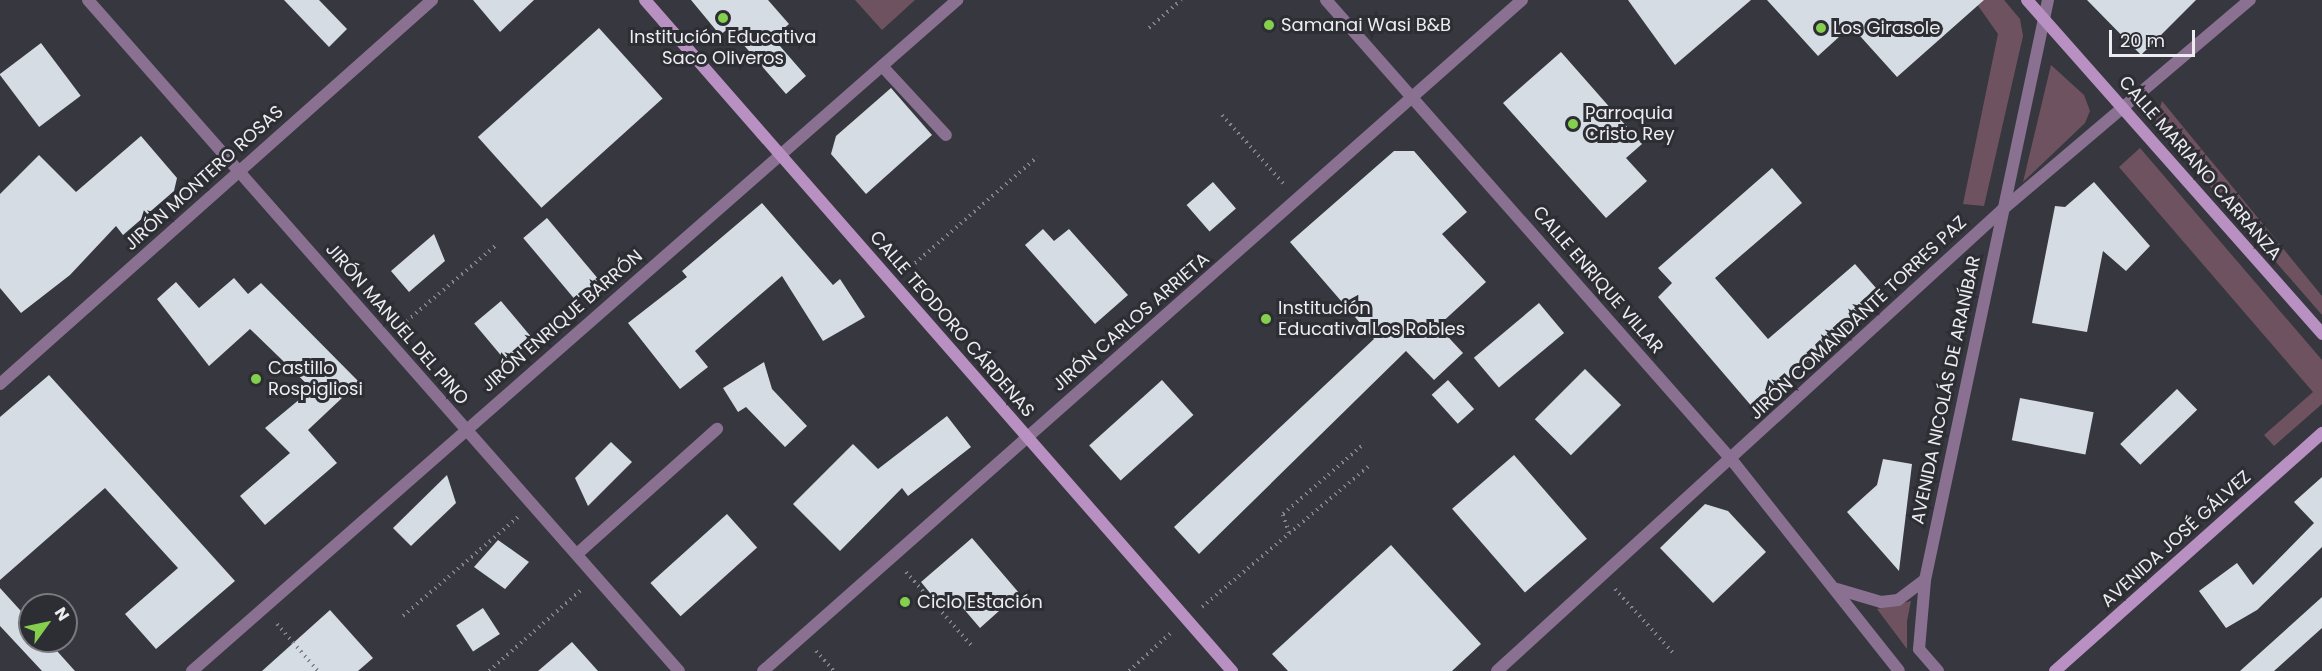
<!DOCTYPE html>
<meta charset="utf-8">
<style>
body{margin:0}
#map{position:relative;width:2322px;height:671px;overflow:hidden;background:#37373f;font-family:Poppins,sans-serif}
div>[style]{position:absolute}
.green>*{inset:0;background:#6f5260}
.building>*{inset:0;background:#d5dce4;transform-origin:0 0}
.path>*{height:4px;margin-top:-2px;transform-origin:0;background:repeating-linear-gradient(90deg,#83838a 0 1.5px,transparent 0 6px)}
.lane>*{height:12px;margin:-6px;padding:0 6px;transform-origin:6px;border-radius:6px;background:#8a7191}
.street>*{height:12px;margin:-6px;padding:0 6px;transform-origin:6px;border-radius:6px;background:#8a7191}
.secondary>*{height:12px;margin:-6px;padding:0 6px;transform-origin:6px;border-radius:6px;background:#b891c2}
.dots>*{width:16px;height:16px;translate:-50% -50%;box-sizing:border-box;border:3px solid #2d2d34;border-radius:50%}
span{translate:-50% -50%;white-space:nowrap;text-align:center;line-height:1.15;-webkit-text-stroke:6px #2d2d34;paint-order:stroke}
.poi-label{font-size:18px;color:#ececf1}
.left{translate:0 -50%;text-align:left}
.street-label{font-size:18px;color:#ececf1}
.north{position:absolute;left:18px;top:593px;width:60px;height:60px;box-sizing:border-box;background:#2d2d34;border:2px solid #797980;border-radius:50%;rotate:57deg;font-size:16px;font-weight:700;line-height:24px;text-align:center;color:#ececf1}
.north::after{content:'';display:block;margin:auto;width:21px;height:27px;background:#84cf4d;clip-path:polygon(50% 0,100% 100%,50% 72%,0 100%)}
.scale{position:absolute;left:2109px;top:30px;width:86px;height:27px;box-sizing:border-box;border:3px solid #ececf1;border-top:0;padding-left:8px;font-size:18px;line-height:21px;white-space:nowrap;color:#ececf1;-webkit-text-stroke:4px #2d2d34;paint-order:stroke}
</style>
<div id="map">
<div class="green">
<div style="clip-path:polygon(855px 0,915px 0,882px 30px)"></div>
<div style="clip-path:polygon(1974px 0,2004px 0,2020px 19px,2023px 36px,1984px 206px,1963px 204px,1998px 34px)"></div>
<div style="clip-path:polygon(2051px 65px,2084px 95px,2090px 111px,2085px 123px,2023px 182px)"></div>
<div style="clip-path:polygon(2162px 101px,2322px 296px,2322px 315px,2155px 123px)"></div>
<div style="clip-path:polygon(2140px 148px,2322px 360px,2322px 404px,2274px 446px,2264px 435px,2313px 392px,2119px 167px)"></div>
<div style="clip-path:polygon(1911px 601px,1907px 621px,1907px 649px,1877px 609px)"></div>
</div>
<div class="building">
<div style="clip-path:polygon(284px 0,319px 0,347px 29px,329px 47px)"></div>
<div style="clip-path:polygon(473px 0,534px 0,500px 32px)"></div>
<div style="clip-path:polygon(691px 0,768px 0,789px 24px,773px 38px,806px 76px,786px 94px,729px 28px,720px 35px)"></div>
<div style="clip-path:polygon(1628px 0,1751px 0,1675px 65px)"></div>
<div style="clip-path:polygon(1767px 0,1984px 0,1897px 77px,1851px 26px,1818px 56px)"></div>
<div style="clip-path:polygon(2087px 0,2196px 0,2141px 55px)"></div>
<div style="left:599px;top:28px;width:95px;height:163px;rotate:48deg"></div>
<div style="left:41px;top:43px;width:66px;height:52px;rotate:53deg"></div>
<div style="clip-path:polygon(1561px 52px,1642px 144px,1626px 158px,1647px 181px,1606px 218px,1503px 103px)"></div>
<div style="clip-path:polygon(891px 88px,932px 135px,866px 194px,831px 154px,836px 136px)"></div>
<div style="clip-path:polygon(141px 136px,177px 178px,174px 191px,123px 235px,116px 226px,70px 275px,21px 313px,0 288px,0 194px,39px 155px,76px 192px)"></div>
<div style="clip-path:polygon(1394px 151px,1414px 151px,1467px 212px,1442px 234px,1486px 282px,1438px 326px,1463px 353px,1434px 380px,1406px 351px,1199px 554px,1174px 527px,1374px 339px,1290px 242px)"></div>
<div style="clip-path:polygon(1772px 168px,1802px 203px,1715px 278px,1768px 339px,1855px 264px,1883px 296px,1754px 409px,1658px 297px,1672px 283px,1658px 268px)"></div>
<div style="left:1213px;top:182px;width:35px;height:35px;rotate:49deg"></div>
<div style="clip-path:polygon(2094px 182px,2150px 246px,2126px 271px,2103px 251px,2087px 332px,2032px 323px,2055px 206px,2065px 207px)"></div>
<div style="clip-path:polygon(762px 203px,833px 285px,840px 279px,865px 317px,823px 341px,782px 276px,695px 351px,708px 367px,680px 389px,628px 323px,687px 277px,682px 271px)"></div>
<div style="left:547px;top:218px;width:81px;height:31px;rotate:50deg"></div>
<div style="clip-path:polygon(1043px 229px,1054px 241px,1069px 229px,1128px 295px,1095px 324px,1025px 245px)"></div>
<div style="clip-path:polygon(434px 234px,445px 261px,409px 292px,391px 271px)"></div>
<div style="clip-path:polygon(234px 278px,248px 294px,261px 283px,359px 382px,308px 430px,337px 463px,265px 525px,240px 496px,290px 453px,265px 428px,312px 389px,250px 329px,209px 366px,157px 299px,176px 282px,199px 308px)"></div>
<div style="left:501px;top:301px;width:50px;height:35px;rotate:50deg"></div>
<div style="left:1539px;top:303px;width:39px;height:85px;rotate:50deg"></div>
<div style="clip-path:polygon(764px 362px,772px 389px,807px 426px,785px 447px,746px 407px,738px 412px,723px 388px)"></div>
<div style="left:1585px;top:369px;width:51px;height:71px;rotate:45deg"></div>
<div style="clip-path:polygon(49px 375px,235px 581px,156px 649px,125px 614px,178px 568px,105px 488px,0 580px,0 417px)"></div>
<div style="left:1162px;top:380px;width:47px;height:98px;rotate:48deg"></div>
<div style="left:1448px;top:380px;width:39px;height:22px;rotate:48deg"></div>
<div style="left:2177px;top:389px;width:29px;height:79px;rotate:46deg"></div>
<div style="left:2020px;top:398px;width:75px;height:43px;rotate:11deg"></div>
<div style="clip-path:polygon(947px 416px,971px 447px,908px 496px,902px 488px,840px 551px,793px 504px,853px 444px,878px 469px)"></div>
<div style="clip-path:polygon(611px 442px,632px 462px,588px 506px,575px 478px)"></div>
<div style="left:1514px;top:455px;width:111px;height:82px;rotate:49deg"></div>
<div style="clip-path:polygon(1883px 459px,1912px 464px,1899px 571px,1847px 512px,1877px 485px)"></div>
<div style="clip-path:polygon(447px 475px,456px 503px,411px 546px,393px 528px)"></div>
<div style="clip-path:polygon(2322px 477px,2322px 547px,2257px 610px,2226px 628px,2199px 591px,2237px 563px,2253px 585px,2314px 523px,2294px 502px)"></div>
<div style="clip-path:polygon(1705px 504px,1728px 511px,1766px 552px,1713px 603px,1660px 548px)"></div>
<div style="left:727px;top:514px;width:45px;height:103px;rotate:48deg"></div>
<div style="clip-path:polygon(972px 538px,1019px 593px,980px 628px,951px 594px,939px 604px,921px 582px)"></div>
<div style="clip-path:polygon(498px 540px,529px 562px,505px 589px,474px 567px)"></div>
<div style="clip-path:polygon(1391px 545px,1481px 644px,1452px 671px,1288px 671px,1272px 654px)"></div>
<div style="clip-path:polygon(0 588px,30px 621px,30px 641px,48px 641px,75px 671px,42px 671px,0 626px)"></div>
<div style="clip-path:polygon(2322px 597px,2322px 628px,2274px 671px,2240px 671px)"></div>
<div style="left:483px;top:608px;width:31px;height:32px;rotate:57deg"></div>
<div style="clip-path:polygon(330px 610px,373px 658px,358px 671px,262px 671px)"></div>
<div style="clip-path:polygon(572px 642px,598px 671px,538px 671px)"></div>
</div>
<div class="path">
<div style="left:1149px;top:28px;width:43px;rotate:-41.2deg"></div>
<div style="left:1222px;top:115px;width:93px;rotate:48.1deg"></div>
<div style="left:906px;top:271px;width:174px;rotate:-41deg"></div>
<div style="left:402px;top:325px;width:122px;rotate:-40.3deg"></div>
<div style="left:1289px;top:533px;width:20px;rotate:-108deg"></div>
<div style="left:1283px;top:514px;width:108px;rotate:-40.9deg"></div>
<div style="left:906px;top:572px;width:98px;rotate:48.3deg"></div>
<div style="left:1615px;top:589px;width:89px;rotate:47.7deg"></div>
<div style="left:1202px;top:607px;width:220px;rotate:-40.2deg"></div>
<div style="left:403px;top:616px;width:152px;rotate:-40.7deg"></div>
<div style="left:277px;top:624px;width:62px;rotate:48.9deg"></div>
<div style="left:816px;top:651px;width:27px;rotate:48deg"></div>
<div style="left:489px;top:671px;width:123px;rotate:-41.4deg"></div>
<div style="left:1129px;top:671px;width:59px;rotate:-42.3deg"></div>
</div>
<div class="lane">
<div style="left:882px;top:66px;width:94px;rotate:47.2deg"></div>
<div style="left:577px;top:554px;width:188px;rotate:-41.8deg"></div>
</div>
<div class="street">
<div style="left:88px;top:0;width:894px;rotate:48.63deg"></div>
<div style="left:1326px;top:0;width:612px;rotate:48.58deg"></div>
<div style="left:1731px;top:459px;width:270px;rotate:51.6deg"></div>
<div style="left:0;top:384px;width:578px;rotate:-41.63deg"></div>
<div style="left:1837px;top:589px;width:46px;rotate:16.5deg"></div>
<div style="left:1881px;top:602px;width:17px;rotate:-7deg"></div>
<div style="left:1898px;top:600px;width:34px;rotate:-37deg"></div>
<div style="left:192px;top:671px;width:1018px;rotate:-41.25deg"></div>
<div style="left:763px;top:671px;width:1013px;rotate:-41.48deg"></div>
<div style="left:1497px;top:671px;width:684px;rotate:-42.39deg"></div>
<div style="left:2002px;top:210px;width:325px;rotate:-40.3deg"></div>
<div style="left:1938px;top:671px;width:29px;rotate:-131deg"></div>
<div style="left:1919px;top:649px;width:69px;rotate:-85deg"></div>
<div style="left:1925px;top:580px;width:593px;rotate:-78.03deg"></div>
</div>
<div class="secondary">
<div style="left:645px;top:0;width:892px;rotate:48.82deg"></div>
<div style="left:2027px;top:0;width:446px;rotate:48.5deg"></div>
<div style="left:2055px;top:671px;width:358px;rotate:-41.7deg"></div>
</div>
<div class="dots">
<div style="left:723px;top:18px;background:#84cf4d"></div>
<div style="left:1269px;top:25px;background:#84cf4d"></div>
<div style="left:1821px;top:28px;background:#84cf4d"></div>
<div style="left:1573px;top:124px;background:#84cf4d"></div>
<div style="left:1266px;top:319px;background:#84cf4d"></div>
<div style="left:256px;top:379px;background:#84cf4d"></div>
<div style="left:905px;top:602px;background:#84cf4d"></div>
</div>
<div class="poi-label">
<span class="left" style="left:1281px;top:25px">Samanai Wasi B&amp;B</span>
<span class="left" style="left:1833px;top:28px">Los Girasole</span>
<span style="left:723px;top:48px">Institución Educativa<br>Saco Oliveros</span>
<span class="left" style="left:1585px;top:124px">Parroquia<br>Cristo Rey</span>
<span class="left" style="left:1278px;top:319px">Institución<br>Educativa Los Robles</span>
<span class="left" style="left:268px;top:379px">Castillo<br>Rospigliosi</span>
<span class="left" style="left:917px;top:602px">Ciclo Estación</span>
</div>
<div class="street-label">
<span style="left:2200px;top:168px;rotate:49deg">CALLE MARIANO CARRANZA</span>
<span style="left:204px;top:178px;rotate:-42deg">JIRÓN MONTERO ROSAS</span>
<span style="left:1598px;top:280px;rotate:49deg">CALLE ENRIQUE VILLAR</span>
<span style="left:1858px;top:318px;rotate:-43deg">JIRÓN COMANDANTE TORRES PAZ</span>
<span style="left:562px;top:321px;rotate:-41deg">JIRÓN ENRIQUE BARRÓN</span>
<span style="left:1131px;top:322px;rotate:-41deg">JIRÓN CARLOS ARRIETA</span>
<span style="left:397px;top:324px;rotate:49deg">JIRÓN MANUEL DEL PINO</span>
<span style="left:952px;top:324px;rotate:49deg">CALLE TEODORO CÁRDENAS</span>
<span style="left:1946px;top:390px;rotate:-78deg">AVENIDA NICOLÁS DE ARANÍBAR</span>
<span style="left:2176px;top:539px;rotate:-42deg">AVENIDA JOSÉ GÁLVEZ</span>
</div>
<div class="north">N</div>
<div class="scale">20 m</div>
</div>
